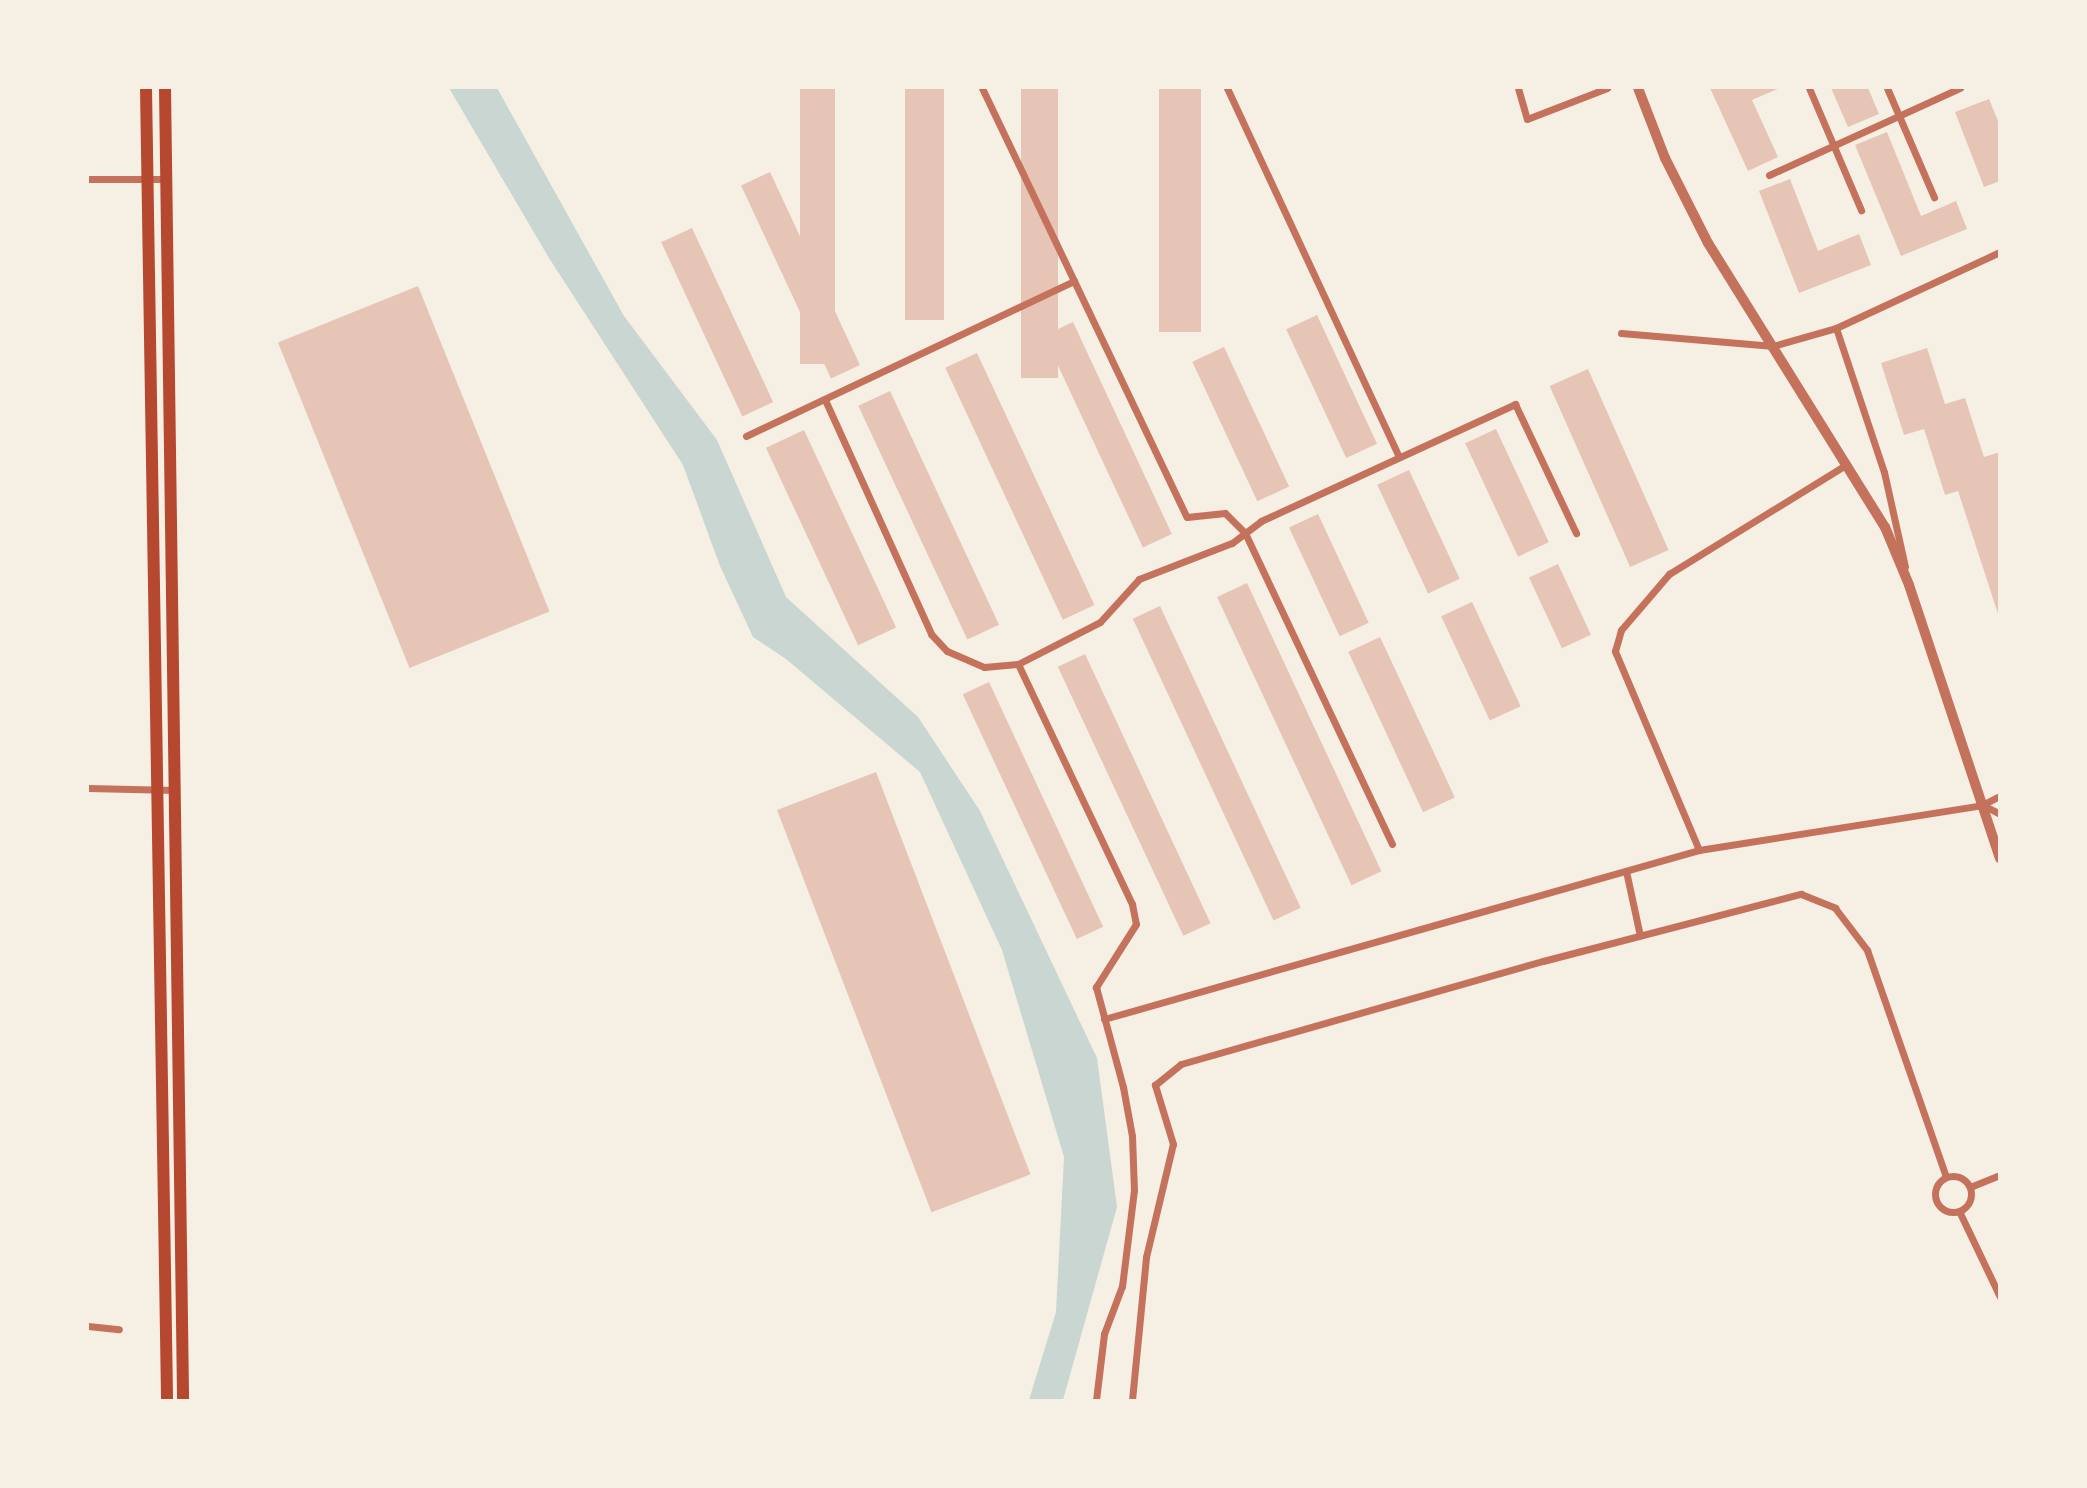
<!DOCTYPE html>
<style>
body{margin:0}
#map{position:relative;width:2087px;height:1488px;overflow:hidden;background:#f6efe4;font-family:"Noto Sans",sans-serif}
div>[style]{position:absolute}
.water>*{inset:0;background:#c9d6d2}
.building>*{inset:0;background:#e6c5b7;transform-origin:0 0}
.minor>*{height:7px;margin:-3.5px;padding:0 3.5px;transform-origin:3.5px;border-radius:3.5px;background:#c5725c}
.minor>.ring{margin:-3.5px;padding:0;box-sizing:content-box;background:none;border:7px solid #c5725c;border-radius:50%}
.tertiary>*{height:10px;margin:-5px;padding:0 5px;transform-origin:5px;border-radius:5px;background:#c5725c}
.primary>*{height:12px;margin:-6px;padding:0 6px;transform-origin:6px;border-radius:6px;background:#b5482f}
span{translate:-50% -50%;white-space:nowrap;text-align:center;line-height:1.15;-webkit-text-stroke:7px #f6efe4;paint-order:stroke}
.frame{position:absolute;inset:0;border:89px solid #f6efe4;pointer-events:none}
</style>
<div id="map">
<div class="water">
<div style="clip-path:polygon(449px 88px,497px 88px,624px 316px,717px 440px,786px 597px,918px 717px,980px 811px,1097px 1058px,1117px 1207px,1063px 1400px,1029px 1400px,1056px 1312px,1064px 1157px,1002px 950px,920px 772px,786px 659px,753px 637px,720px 566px,683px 465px,549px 258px)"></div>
</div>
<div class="building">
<div style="left:800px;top:88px;width:35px;height:276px"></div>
<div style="left:905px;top:88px;width:39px;height:232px"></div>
<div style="left:1021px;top:88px;width:37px;height:290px"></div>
<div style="left:1159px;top:88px;width:42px;height:244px"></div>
<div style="clip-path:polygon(1710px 88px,1780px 88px,1752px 100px,1778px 157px,1748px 171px)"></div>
<div style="clip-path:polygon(1831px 88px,1868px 88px,1879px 114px,1848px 127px)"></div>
<div style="clip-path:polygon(1989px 99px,2000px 126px,2000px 181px,1984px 187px,1955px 112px)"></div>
<div style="clip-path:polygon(1887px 132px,1921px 216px,1956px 201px,1967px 229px,1901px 256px,1855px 145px)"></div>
<div style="left:770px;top:172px;width:213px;height:32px;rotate:65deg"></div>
<div style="clip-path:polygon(1790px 179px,1818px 251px,1859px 234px,1871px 265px,1799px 293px,1759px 191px)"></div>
<div style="left:692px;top:228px;width:192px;height:34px;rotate:65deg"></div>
<div style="left:418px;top:286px;width:351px;height:151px;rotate:68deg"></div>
<div style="left:1317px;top:315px;width:142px;height:34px;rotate:65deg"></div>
<div style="left:1073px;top:322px;width:234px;height:32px;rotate:65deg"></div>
<div style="left:1224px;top:347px;width:154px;height:35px;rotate:65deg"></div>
<div style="clip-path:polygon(1927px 348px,1945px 404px,1965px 398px,1984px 457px,2000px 452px,2000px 620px,1958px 491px,1945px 495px,1924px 429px,1904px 435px,1881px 363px)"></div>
<div style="left:977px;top:353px;width:278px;height:35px;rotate:65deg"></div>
<div style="left:1588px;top:369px;width:198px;height:42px;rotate:66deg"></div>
<div style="left:890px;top:391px;width:258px;height:35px;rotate:65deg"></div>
<div style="left:1496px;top:429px;width:125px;height:34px;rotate:65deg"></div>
<div style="left:804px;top:430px;width:218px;height:42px;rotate:65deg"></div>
<div style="left:1409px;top:470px;width:120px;height:35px;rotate:65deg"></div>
<div style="left:1318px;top:514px;width:120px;height:32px;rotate:65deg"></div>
<div style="left:1558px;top:564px;width:78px;height:32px;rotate:65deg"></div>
<div style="left:1247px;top:583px;width:318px;height:33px;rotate:65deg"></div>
<div style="left:1472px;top:602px;width:115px;height:34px;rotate:65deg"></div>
<div style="left:1160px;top:606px;width:333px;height:30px;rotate:65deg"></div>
<div style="left:1380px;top:637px;width:177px;height:35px;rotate:65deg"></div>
<div style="left:1085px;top:654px;width:297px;height:30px;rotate:65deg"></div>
<div style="left:989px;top:682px;width:270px;height:29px;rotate:65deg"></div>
<div style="left:876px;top:772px;width:431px;height:106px;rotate:69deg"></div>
</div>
<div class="minor">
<div style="left:982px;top:88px;width:475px;rotate:64.5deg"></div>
<div style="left:1187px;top:517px;width:38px;rotate:-6deg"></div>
<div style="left:1225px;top:513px;width:28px;rotate:45deg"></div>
<div style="left:1245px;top:533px;width:344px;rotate:64.7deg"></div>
<div style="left:1227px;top:88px;width:407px;rotate:65deg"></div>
<div style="left:1518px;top:88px;width:32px;rotate:74deg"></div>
<div style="left:1527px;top:119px;width:86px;rotate:-21.2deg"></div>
<div style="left:1809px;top:88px;width:133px;rotate:66.9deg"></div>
<div style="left:1887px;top:88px;width:119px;rotate:66.7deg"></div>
<div style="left:1769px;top:175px;width:210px;rotate:-24.5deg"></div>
<div style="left:88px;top:179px;width:79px"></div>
<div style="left:1836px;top:328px;width:152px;rotate:71.6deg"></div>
<div style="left:1884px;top:472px;width:97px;rotate:77.5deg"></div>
<div style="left:1621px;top:333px;width:153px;rotate:4.9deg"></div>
<div style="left:1773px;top:346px;width:66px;rotate:-15.9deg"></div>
<div style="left:1836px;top:328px;width:181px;rotate:-24.9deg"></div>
<div style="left:826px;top:402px;width:255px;rotate:65.6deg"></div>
<div style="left:931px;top:634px;width:23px;rotate:47deg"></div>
<div style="left:947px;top:651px;width:40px;rotate:23.4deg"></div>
<div style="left:984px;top:667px;width:34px;rotate:-5deg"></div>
<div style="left:1018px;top:664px;width:92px;rotate:-27.1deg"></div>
<div style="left:1100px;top:622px;width:58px;rotate:-47.8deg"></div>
<div style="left:1139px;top:579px;width:100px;rotate:-21.2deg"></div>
<div style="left:1232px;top:543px;width:36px;rotate:-37deg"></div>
<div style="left:1261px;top:521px;width:280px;rotate:-24.7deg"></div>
<div style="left:1515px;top:404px;width:143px;rotate:64.7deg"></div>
<div style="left:746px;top:436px;width:363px;rotate:-25.3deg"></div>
<div style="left:1018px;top:664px;width:266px;rotate:64.6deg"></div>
<div style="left:1132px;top:904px;width:20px;rotate:79deg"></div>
<div style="left:1136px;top:924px;width:75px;rotate:122.4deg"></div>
<div style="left:1096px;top:987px;width:104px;rotate:74.9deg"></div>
<div style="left:1123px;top:1087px;width:50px;rotate:79.6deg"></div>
<div style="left:1132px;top:1136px;width:54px;rotate:87.9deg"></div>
<div style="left:1134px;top:1190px;width:97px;rotate:97.1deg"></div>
<div style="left:1122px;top:1286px;width:51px;rotate:110.6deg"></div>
<div style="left:1104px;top:1334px;width:66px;rotate:96.9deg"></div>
<div style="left:88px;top:788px;width:87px;rotate:1.3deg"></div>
<div style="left:1983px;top:805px;width:19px;rotate:28deg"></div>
<div style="left:1699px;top:850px;width:216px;rotate:-112.9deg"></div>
<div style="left:1615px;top:651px;width:22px;rotate:-74deg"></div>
<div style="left:1621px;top:630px;width:74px;rotate:-49.4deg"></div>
<div style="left:1669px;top:574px;width:209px;rotate:-31.7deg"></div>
<div style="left:1626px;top:871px;width:66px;rotate:77.8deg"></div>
<div style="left:1104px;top:1019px;width:619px;rotate:-15.86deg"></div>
<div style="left:1699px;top:850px;width:287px;rotate:-9deg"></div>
<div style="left:1982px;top:805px;width:20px;rotate:-27deg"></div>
<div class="ring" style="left:1935px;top:1176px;width:29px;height:29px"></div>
<div style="left:1970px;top:1187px;width:32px;rotate:-22deg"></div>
<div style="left:1959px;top:1211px;width:95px;rotate:64.5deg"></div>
<div style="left:88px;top:1326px;width:31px;rotate:6deg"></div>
<div style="left:1132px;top:1400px;width:144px;rotate:-84.4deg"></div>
<div style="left:1146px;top:1257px;width:116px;rotate:-76.6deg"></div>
<div style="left:1173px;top:1144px;width:62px;rotate:-107deg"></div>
<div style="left:1155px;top:1085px;width:33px;rotate:-39deg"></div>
<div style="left:1181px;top:1064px;width:376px;rotate:-15.9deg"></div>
<div style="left:1543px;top:961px;width:267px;rotate:-14.6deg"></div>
<div style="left:1801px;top:894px;width:37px;rotate:22deg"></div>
<div style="left:1835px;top:908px;width:53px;rotate:52.7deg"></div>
<div style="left:1867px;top:950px;width:240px;rotate:70.8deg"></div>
</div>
<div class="tertiary">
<div style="left:1638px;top:88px;width:75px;rotate:68.9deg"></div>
<div style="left:1665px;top:158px;width:95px;rotate:63.2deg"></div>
<div style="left:1708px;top:243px;width:335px;rotate:58.1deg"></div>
<div style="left:1885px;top:527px;width:63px;rotate:67.5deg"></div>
<div style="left:1909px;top:585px;width:288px;rotate:71.6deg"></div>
</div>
<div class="primary">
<div style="left:146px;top:88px;width:1312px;rotate:89.08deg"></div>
<div style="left:165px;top:88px;width:1312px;rotate:89.21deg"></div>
</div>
<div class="frame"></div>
</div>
